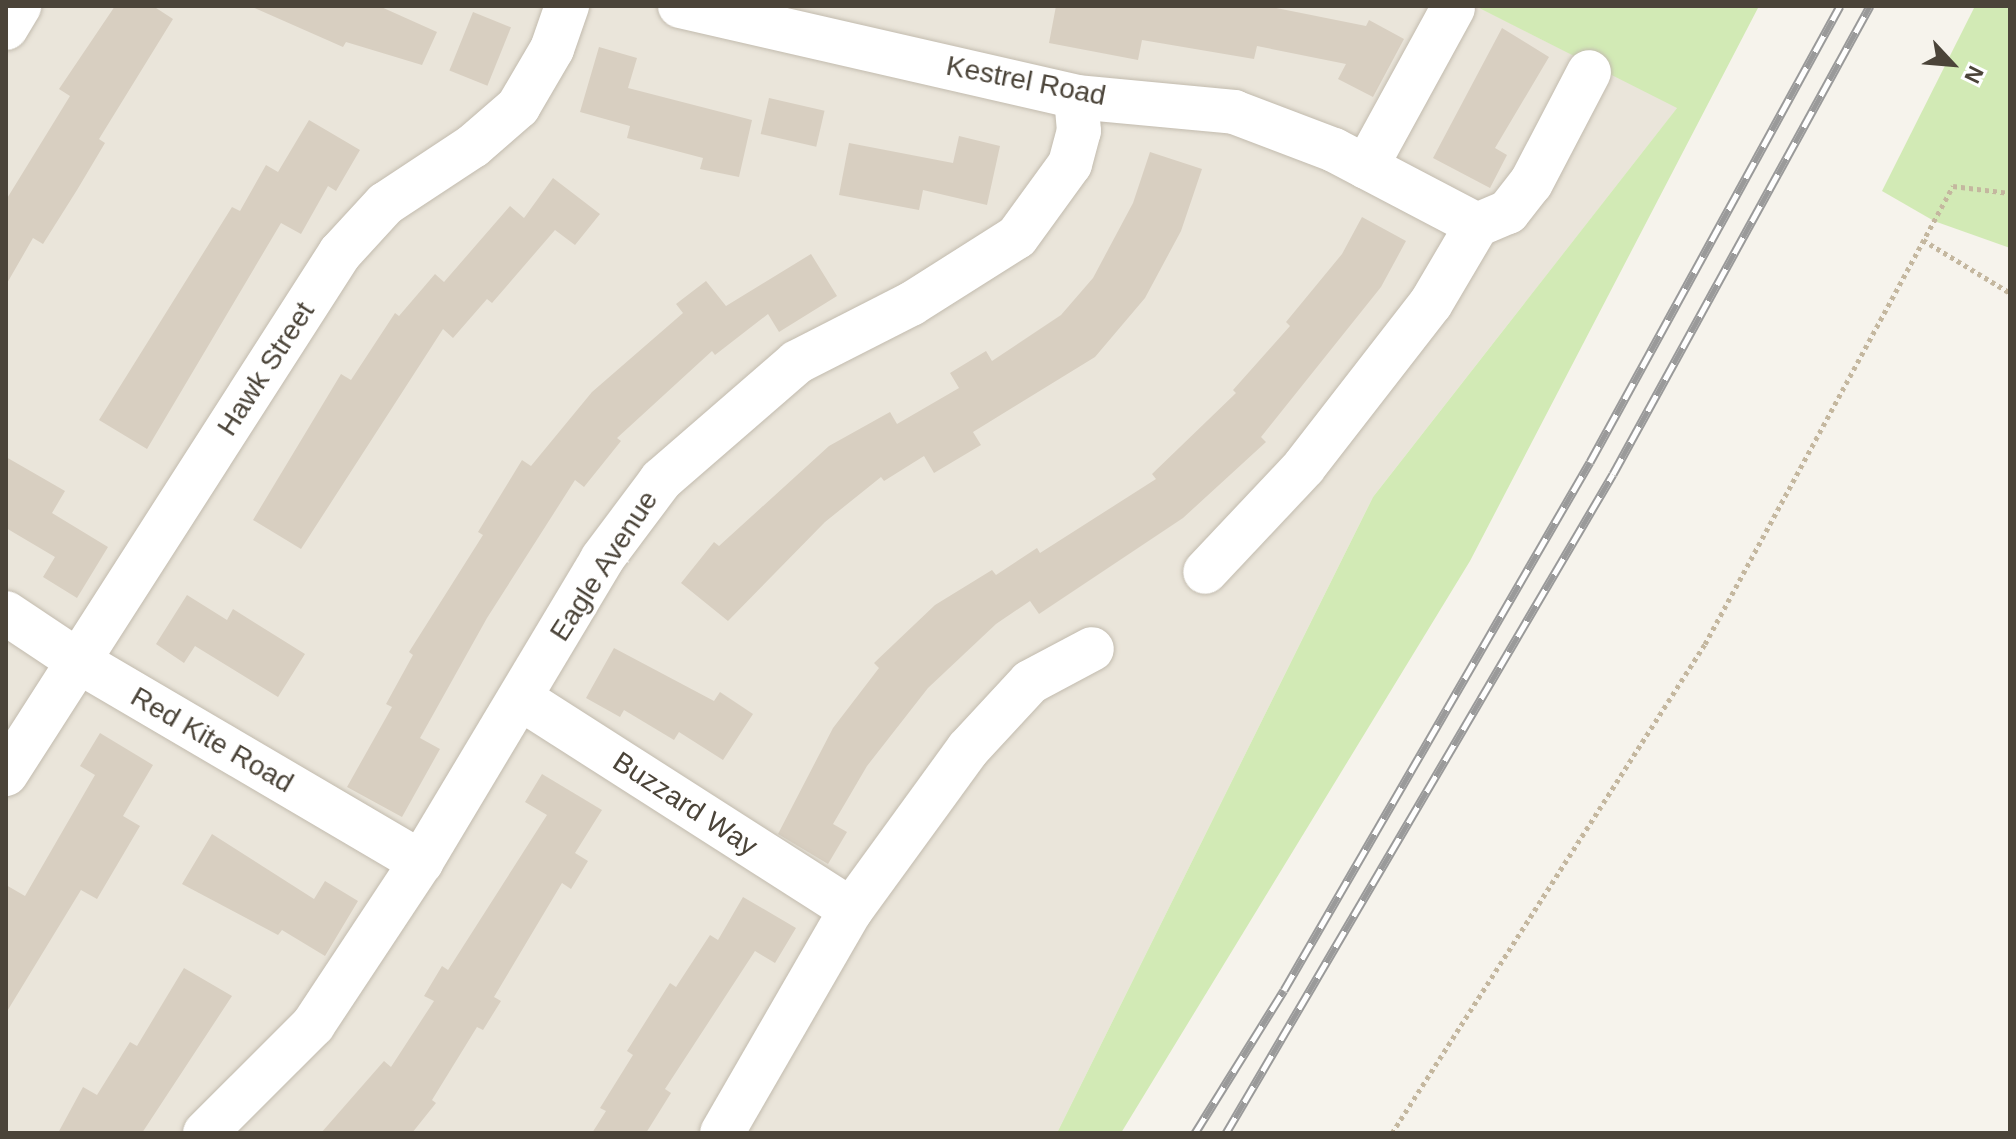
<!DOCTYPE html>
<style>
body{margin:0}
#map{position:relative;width:2016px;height:1139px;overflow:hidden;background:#f6f3ec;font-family:Arial,sans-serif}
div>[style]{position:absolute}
.residential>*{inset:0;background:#eae5da}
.green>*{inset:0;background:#d2eab5}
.building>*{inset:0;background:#d8cfc1;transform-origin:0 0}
.path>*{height:5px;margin-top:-2.5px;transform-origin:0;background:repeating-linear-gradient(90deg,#c4b79f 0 4px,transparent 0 8px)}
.roads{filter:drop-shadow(0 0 2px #c2bbae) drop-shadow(0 0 2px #c2bbae)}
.minor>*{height:44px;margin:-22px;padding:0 22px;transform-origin:22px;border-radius:22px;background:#fff}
.rail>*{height:9px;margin-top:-4.5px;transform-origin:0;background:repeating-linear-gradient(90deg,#fff 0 18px,#9a9a9a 0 36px);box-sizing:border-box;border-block:2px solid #9a9a9a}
span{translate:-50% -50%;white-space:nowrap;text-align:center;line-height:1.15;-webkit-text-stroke:7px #fff;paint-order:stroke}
.street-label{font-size:28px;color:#4b4439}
.frame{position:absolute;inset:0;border:8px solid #4b4439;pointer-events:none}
.north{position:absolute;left:1912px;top:24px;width:80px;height:80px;-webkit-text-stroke:6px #fff;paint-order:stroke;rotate:116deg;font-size:22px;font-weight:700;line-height:32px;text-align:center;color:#4b4439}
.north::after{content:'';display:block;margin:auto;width:28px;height:36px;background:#4b4439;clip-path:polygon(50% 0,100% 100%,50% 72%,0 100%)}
</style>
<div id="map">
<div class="residential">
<div style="clip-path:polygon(6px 6px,1475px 6px,1678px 107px,1373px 497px,1057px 1133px,6px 1133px)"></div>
</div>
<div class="green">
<div style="clip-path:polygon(1475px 6px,1759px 6px,1470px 561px,1121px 1133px,1057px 1133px,1373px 497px,1677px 108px)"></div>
<div style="clip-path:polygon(1975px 6px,2010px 6px,2010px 248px,1934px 221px,1882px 191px)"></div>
</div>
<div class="building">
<div style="clip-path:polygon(115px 6px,153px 6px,173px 19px,99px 139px,105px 143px,77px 190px,43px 244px,33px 238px,6px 285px,6px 200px,70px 96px,59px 89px)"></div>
<div style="clip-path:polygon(250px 6px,379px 6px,437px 32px,422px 65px,346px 42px,343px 47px)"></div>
<div style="clip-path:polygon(1056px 6px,1266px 6px,1366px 26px,1369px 20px,1404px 39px,1373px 97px,1338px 79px,1346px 64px,1257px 46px,1254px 59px,1142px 40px,1138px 60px,1049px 43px)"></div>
<div style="left:473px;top:12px;width:41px;height:63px;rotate:22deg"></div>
<div style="clip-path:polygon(1502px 28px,1549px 57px,1495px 148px,1507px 155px,1490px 188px,1433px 158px)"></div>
<div style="clip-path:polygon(599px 47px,637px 58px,628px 88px,752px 120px,739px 177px,700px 169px,703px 158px,627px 138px,630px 126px,580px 112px)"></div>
<div style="left:769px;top:98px;width:57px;height:37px;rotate:13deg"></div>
<div style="clip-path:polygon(309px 120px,360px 150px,336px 191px,328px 186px,301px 234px,281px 223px,147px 449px,99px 420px,232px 207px,240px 211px,266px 165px,278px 172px)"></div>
<div style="clip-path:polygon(959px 136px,1000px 146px,987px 205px,923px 190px,919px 210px,839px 195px,849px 143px,953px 163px)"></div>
<div style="clip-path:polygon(1150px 152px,1202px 169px,1181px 231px,1145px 298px,1095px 357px,973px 432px,981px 445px,934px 473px,924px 456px,884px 481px,881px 477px,825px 522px,728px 621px,681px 583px,714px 542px,719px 546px,829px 446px,890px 412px,897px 424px,959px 388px,950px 373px,986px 351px,992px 361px,1061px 315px,1093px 278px,1133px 203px)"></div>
<div style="clip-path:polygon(553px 178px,600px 214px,575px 245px,555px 230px,492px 303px,487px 299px,453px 338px,443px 329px,301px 549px,253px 520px,341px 374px,351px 380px,395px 313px,399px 316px,435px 274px,444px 282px,510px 206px,524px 218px)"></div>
<div style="clip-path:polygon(1362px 217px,1406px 241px,1381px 287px,1261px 437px,1266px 442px,1183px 518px,1039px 614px,1030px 601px,996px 624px,928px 688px,867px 766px,833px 824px,847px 832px,828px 864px,778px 834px,833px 728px,879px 668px,874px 663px,935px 605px,992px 570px,996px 575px,1037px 548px,1040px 553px,1156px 479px,1152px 474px,1236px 393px,1233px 390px,1290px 326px,1286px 322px,1342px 254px)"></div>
<div style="clip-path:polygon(811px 254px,837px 296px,779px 332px,768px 314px,715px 355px,712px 351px,617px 438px,621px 441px,584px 487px,575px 480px,487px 618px,420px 738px,440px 749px,402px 817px,347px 787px,392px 707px,386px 704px,413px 655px,409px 652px,483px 535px,478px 532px,522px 460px,531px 466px,592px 392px,683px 313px,676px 304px,706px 281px,726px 306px)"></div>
<div style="clip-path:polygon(6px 457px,65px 491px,52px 513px,108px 547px,77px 598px,43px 577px,55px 557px,6px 528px)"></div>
<div style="clip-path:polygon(187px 595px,227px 620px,233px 609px,305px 654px,278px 697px,195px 646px,184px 663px,156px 644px)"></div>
<div style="clip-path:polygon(614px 648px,714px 701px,720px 692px,753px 714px,723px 760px,679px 732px,674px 740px,624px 710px,620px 717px,586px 698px)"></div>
<div style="clip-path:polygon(100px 733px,153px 765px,123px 816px,140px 826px,97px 899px,81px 890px,6px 1013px,6px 885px,25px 896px,95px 775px,80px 766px)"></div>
<div style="clip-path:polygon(542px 774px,602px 810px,575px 853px,588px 861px,571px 889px,562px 883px,494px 997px,501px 1001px,483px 1030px,477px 1027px,432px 1100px,436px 1103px,412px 1133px,321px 1133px,384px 1061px,391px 1067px,434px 1001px,424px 996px,442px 966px,448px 970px,547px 815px,525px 802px)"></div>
<div style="clip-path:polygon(212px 834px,314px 899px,325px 881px,358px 901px,325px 956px,282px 930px,278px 935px,182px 884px)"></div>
<div style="clip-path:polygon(743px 897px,796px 928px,775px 963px,755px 951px,665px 1089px,671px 1093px,646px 1133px,592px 1133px,606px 1111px,600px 1108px,633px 1055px,627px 1051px,670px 983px,676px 987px,710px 935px,718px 940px)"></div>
<div style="clip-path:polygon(184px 968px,232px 996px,142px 1133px,58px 1133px,83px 1087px,97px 1095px,130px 1042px,137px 1046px)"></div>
</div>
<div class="path">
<div style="left:1923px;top:240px;width:102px;rotate:31.3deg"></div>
<div style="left:1392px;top:1133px;width:581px;rotate:-57.38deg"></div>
<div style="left:1705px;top:644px;width:521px;rotate:-61.57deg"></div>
<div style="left:1953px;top:186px;width:57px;rotate:7deg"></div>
</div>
<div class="roads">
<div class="minor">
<div style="left:680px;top:6px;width:406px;rotate:12.9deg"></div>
<div style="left:1076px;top:97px;width:159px;rotate:5.4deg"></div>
<div style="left:1234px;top:112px;width:107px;rotate:20.8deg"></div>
<div style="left:1334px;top:150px;width:161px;rotate:27.7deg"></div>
<div style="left:1477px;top:225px;width:91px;rotate:120.5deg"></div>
<div style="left:1431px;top:303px;width:207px;rotate:127.8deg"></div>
<div style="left:1304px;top:467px;width:144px;rotate:133.3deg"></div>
<div style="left:6px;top:28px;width:26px;rotate:-59deg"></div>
<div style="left:1366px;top:167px;width:181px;rotate:-61.3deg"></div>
<div style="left:1477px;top:225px;width:34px;rotate:-23deg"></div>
<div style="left:1508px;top:212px;width:37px;rotate:-52deg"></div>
<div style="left:1531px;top:183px;width:125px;rotate:-62.4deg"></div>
<div style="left:6px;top:613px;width:87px;rotate:33.7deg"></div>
<div style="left:78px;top:661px;width:398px;rotate:30.4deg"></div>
<div style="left:520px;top:698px;width:393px;rotate:32.6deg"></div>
<div style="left:6px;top:774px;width:619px;rotate:-57.34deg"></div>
<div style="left:340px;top:253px;width:67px;rotate:-47.4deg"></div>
<div style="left:385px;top:204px;width:105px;rotate:-33.4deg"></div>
<div style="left:473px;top:146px;width:60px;rotate:-40.9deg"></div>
<div style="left:518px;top:107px;width:67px;rotate:-59.6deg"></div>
<div style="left:552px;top:49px;width:46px;rotate:-70.8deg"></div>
<div style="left:205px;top:1133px;width:153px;rotate:-45deg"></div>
<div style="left:313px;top:1025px;width:196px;rotate:-56.5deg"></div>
<div style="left:421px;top:862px;width:353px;rotate:-59.1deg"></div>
<div style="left:602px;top:559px;width:99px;rotate:-53.2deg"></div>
<div style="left:661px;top:480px;width:180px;rotate:-40.9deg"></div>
<div style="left:797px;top:362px;width:128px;rotate:-27deg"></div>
<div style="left:911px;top:304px;width:125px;rotate:-32.3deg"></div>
<div style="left:1017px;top:237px;width:90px;rotate:-54deg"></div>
<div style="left:1070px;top:164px;width:34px;rotate:-75deg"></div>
<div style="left:1079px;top:131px;width:34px;rotate:-95deg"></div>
<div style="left:722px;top:1133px;width:258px;rotate:-60deg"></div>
<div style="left:851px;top:910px;width:199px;rotate:-54deg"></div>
<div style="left:968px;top:749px;width:91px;rotate:-47.2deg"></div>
<div style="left:1030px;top:682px;width:70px;rotate:-28deg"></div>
</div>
</div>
<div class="rail">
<div style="left:1195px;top:1133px;width:168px;rotate:-58.1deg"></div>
<div style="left:1284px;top:990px;width:610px;rotate:-59.91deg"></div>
<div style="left:1590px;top:462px;width:520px;rotate:-61.27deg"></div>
<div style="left:1226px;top:1133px;width:764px;rotate:-59.58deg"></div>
<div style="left:1613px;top:474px;width:534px;rotate:-61.23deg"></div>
</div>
<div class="street-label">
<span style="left:1026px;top:81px;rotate:11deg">Kestrel Road</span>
<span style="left:266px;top:369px;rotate:-57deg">Hawk Street</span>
<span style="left:604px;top:566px;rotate:-57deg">Eagle Avenue</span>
<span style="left:212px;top:740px;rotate:30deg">Red Kite Road</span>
<span style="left:685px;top:804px;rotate:33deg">Buzzard Way</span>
</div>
<div class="frame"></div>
<div class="north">N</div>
</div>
